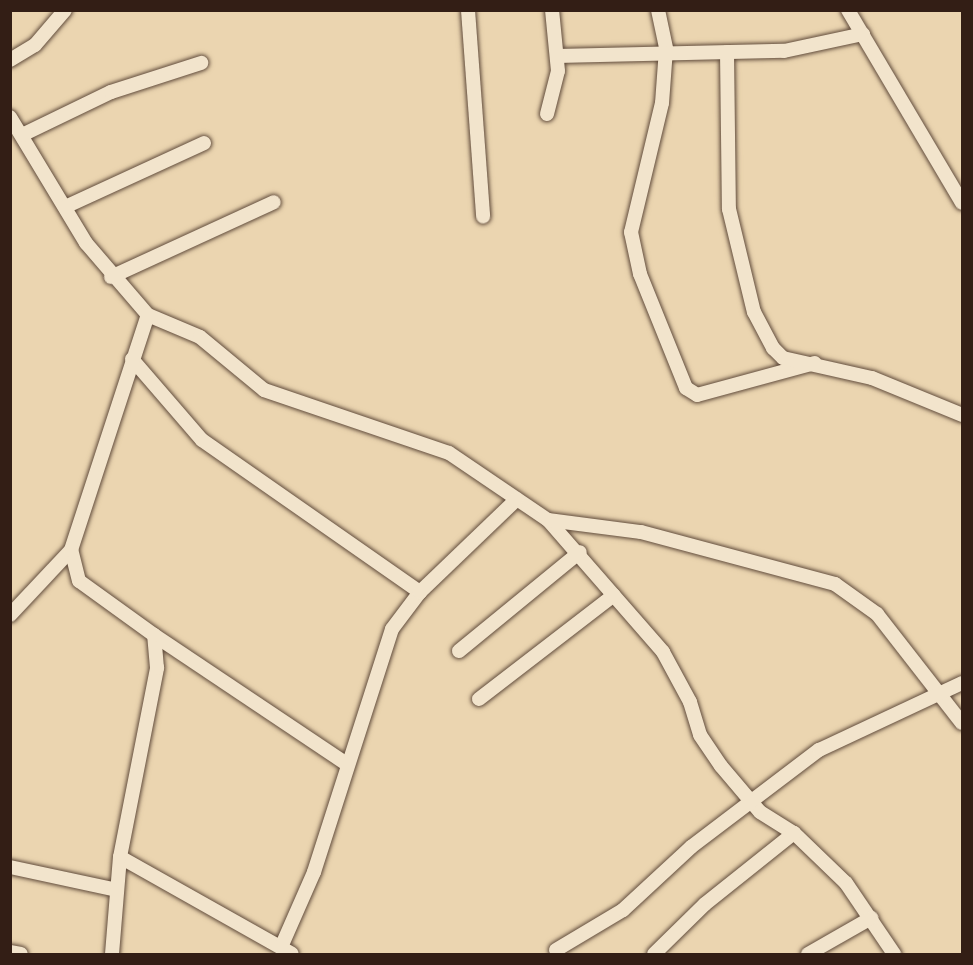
<!DOCTYPE html>
<style>
body{margin:0}
#map{position:relative;width:973px;height:965px;overflow:hidden;background:#ebd5b0;font-family:"IM FELL French Canon",serif}
div>[style]{position:absolute}
.roads{filter:drop-shadow(0 0 2px #614c3c) drop-shadow(0 0 2px #614c3c)}
.minor>*{height:14px;margin:-7px;padding:0 7px;transform-origin:7px;border-radius:7px;background:#f2e4cc}
span{translate:-50% -50%;white-space:nowrap;text-align:center;line-height:1.15;-webkit-text-stroke:4.5px #f2e4cc;paint-order:stroke}
.frame{position:absolute;inset:0;border:12px solid #331e15;pointer-events:none}
</style>
<div id="map">
<div class="roads">
<div class="minor">
<div style="left:468px;top:10px;width:207px;rotate:85.8deg"></div>
<div style="left:658px;top:10px;width:40px;rotate:78deg"></div>
<div style="left:666px;top:49px;width:54px;rotate:94.2deg"></div>
<div style="left:662px;top:103px;width:133px;rotate:103.5deg"></div>
<div style="left:631px;top:232px;width:43px;rotate:77.9deg"></div>
<div style="left:640px;top:274px;width:123px;rotate:68deg"></div>
<div style="left:686px;top:388px;width:13px;rotate:32deg"></div>
<div style="left:697px;top:395px;width:122px;rotate:-15.2deg"></div>
<div style="left:848px;top:10px;width:224px;rotate:59.4deg"></div>
<div style="left:727px;top:52px;width:157px;rotate:89.3deg"></div>
<div style="left:729px;top:209px;width:106px;rotate:76.4deg"></div>
<div style="left:754px;top:312px;width:41px;rotate:62.2deg"></div>
<div style="left:773px;top:348px;width:14px;rotate:45deg"></div>
<div style="left:783px;top:358px;width:91px;rotate:12.7deg"></div>
<div style="left:872px;top:378px;width:97px;rotate:22.3deg"></div>
<div style="left:557px;top:56px;width:227px;rotate:-1.3deg"></div>
<div style="left:784px;top:51px;width:81px;rotate:-12.1deg"></div>
<div style="left:10px;top:60px;width:29px;rotate:-31deg"></div>
<div style="left:35px;top:45px;width:46px;rotate:-49.4deg"></div>
<div style="left:547px;top:114px;width:44px;rotate:-75.7deg"></div>
<div style="left:558px;top:71px;width:61px;rotate:-95.6deg"></div>
<div style="left:10px;top:117px;width:147px;rotate:58.9deg"></div>
<div style="left:86px;top:243px;width:95px;rotate:49.3deg"></div>
<div style="left:148px;top:315px;width:56px;rotate:22.9deg"></div>
<div style="left:200px;top:337px;width:83px;rotate:39.6deg"></div>
<div style="left:264px;top:390px;width:195px;rotate:18.8deg"></div>
<div style="left:449px;top:453px;width:120px;rotate:34.1deg"></div>
<div style="left:548px;top:520px;width:175px;rotate:48.9deg"></div>
<div style="left:663px;top:652px;width:57px;rotate:61.6deg"></div>
<div style="left:690px;top:702px;width:34px;rotate:73deg"></div>
<div style="left:700px;top:735px;width:37px;rotate:56deg"></div>
<div style="left:721px;top:766px;width:60px;rotate:49.7deg"></div>
<div style="left:760px;top:812px;width:40px;rotate:32deg"></div>
<div style="left:794px;top:833px;width:72px;rotate:43.9deg"></div>
<div style="left:846px;top:883px;width:86px;rotate:55.9deg"></div>
<div style="left:22px;top:135px;width:99px;rotate:-25.8deg"></div>
<div style="left:111px;top:92px;width:95px;rotate:-17.9deg"></div>
<div style="left:65px;top:207px;width:153px;rotate:-24.7deg"></div>
<div style="left:111px;top:277px;width:179px;rotate:-24.7deg"></div>
<div style="left:132px;top:359px;width:107px;rotate:49.2deg"></div>
<div style="left:202px;top:440px;width:266px;rotate:34.9deg"></div>
<div style="left:548px;top:520px;width:94px;rotate:7.4deg"></div>
<div style="left:641px;top:532px;width:201px;rotate:15deg"></div>
<div style="left:835px;top:584px;width:52px;rotate:35.5deg"></div>
<div style="left:877px;top:614px;width:138px;rotate:52.1deg"></div>
<div style="left:10px;top:615px;width:89px;rotate:-46.8deg"></div>
<div style="left:154px;top:635px;width:230px;rotate:33.8deg"></div>
<div style="left:459px;top:651px;width:156px;rotate:-39.3deg"></div>
<div style="left:479px;top:699px;width:170px;rotate:-37.6deg"></div>
<div style="left:120px;top:857px;width:197px;rotate:29.4deg"></div>
<div style="left:10px;top:867px;width:109px;rotate:12.1deg"></div>
<div style="left:282px;top:945px;width:80px;rotate:-66.3deg"></div>
<div style="left:314px;top:872px;width:255px;rotate:-72.2deg"></div>
<div style="left:392px;top:629px;width:46px;rotate:-52.9deg"></div>
<div style="left:420px;top:592px;width:134px;rotate:-43.8deg"></div>
<div style="left:556px;top:950px;width:78px;rotate:-30.8deg"></div>
<div style="left:623px;top:910px;width:93px;rotate:-42.8deg"></div>
<div style="left:691px;top:847px;width:161px;rotate:-37.2deg"></div>
<div style="left:819px;top:750px;width:158px;rotate:-25.1deg"></div>
<div style="left:10px;top:952px;width:11px;rotate:10deg"></div>
<div style="left:112px;top:954px;width:97px;rotate:-85.3deg"></div>
<div style="left:120px;top:857px;width:193px;rotate:-78.9deg"></div>
<div style="left:157px;top:668px;width:33px;rotate:-95deg"></div>
<div style="left:154px;top:635px;width:92px;rotate:-144.2deg"></div>
<div style="left:79px;top:581px;width:32px;rotate:-104deg"></div>
<div style="left:71px;top:550px;width:247px;rotate:-71.9deg"></div>
<div style="left:654px;top:954px;width:71px;rotate:-44.4deg"></div>
<div style="left:705px;top:904px;width:114px;rotate:-38.6deg"></div>
<div style="left:808px;top:954px;width:73px;rotate:-29.7deg"></div>
</div>
</div>
<div class="frame"></div>
</div>
